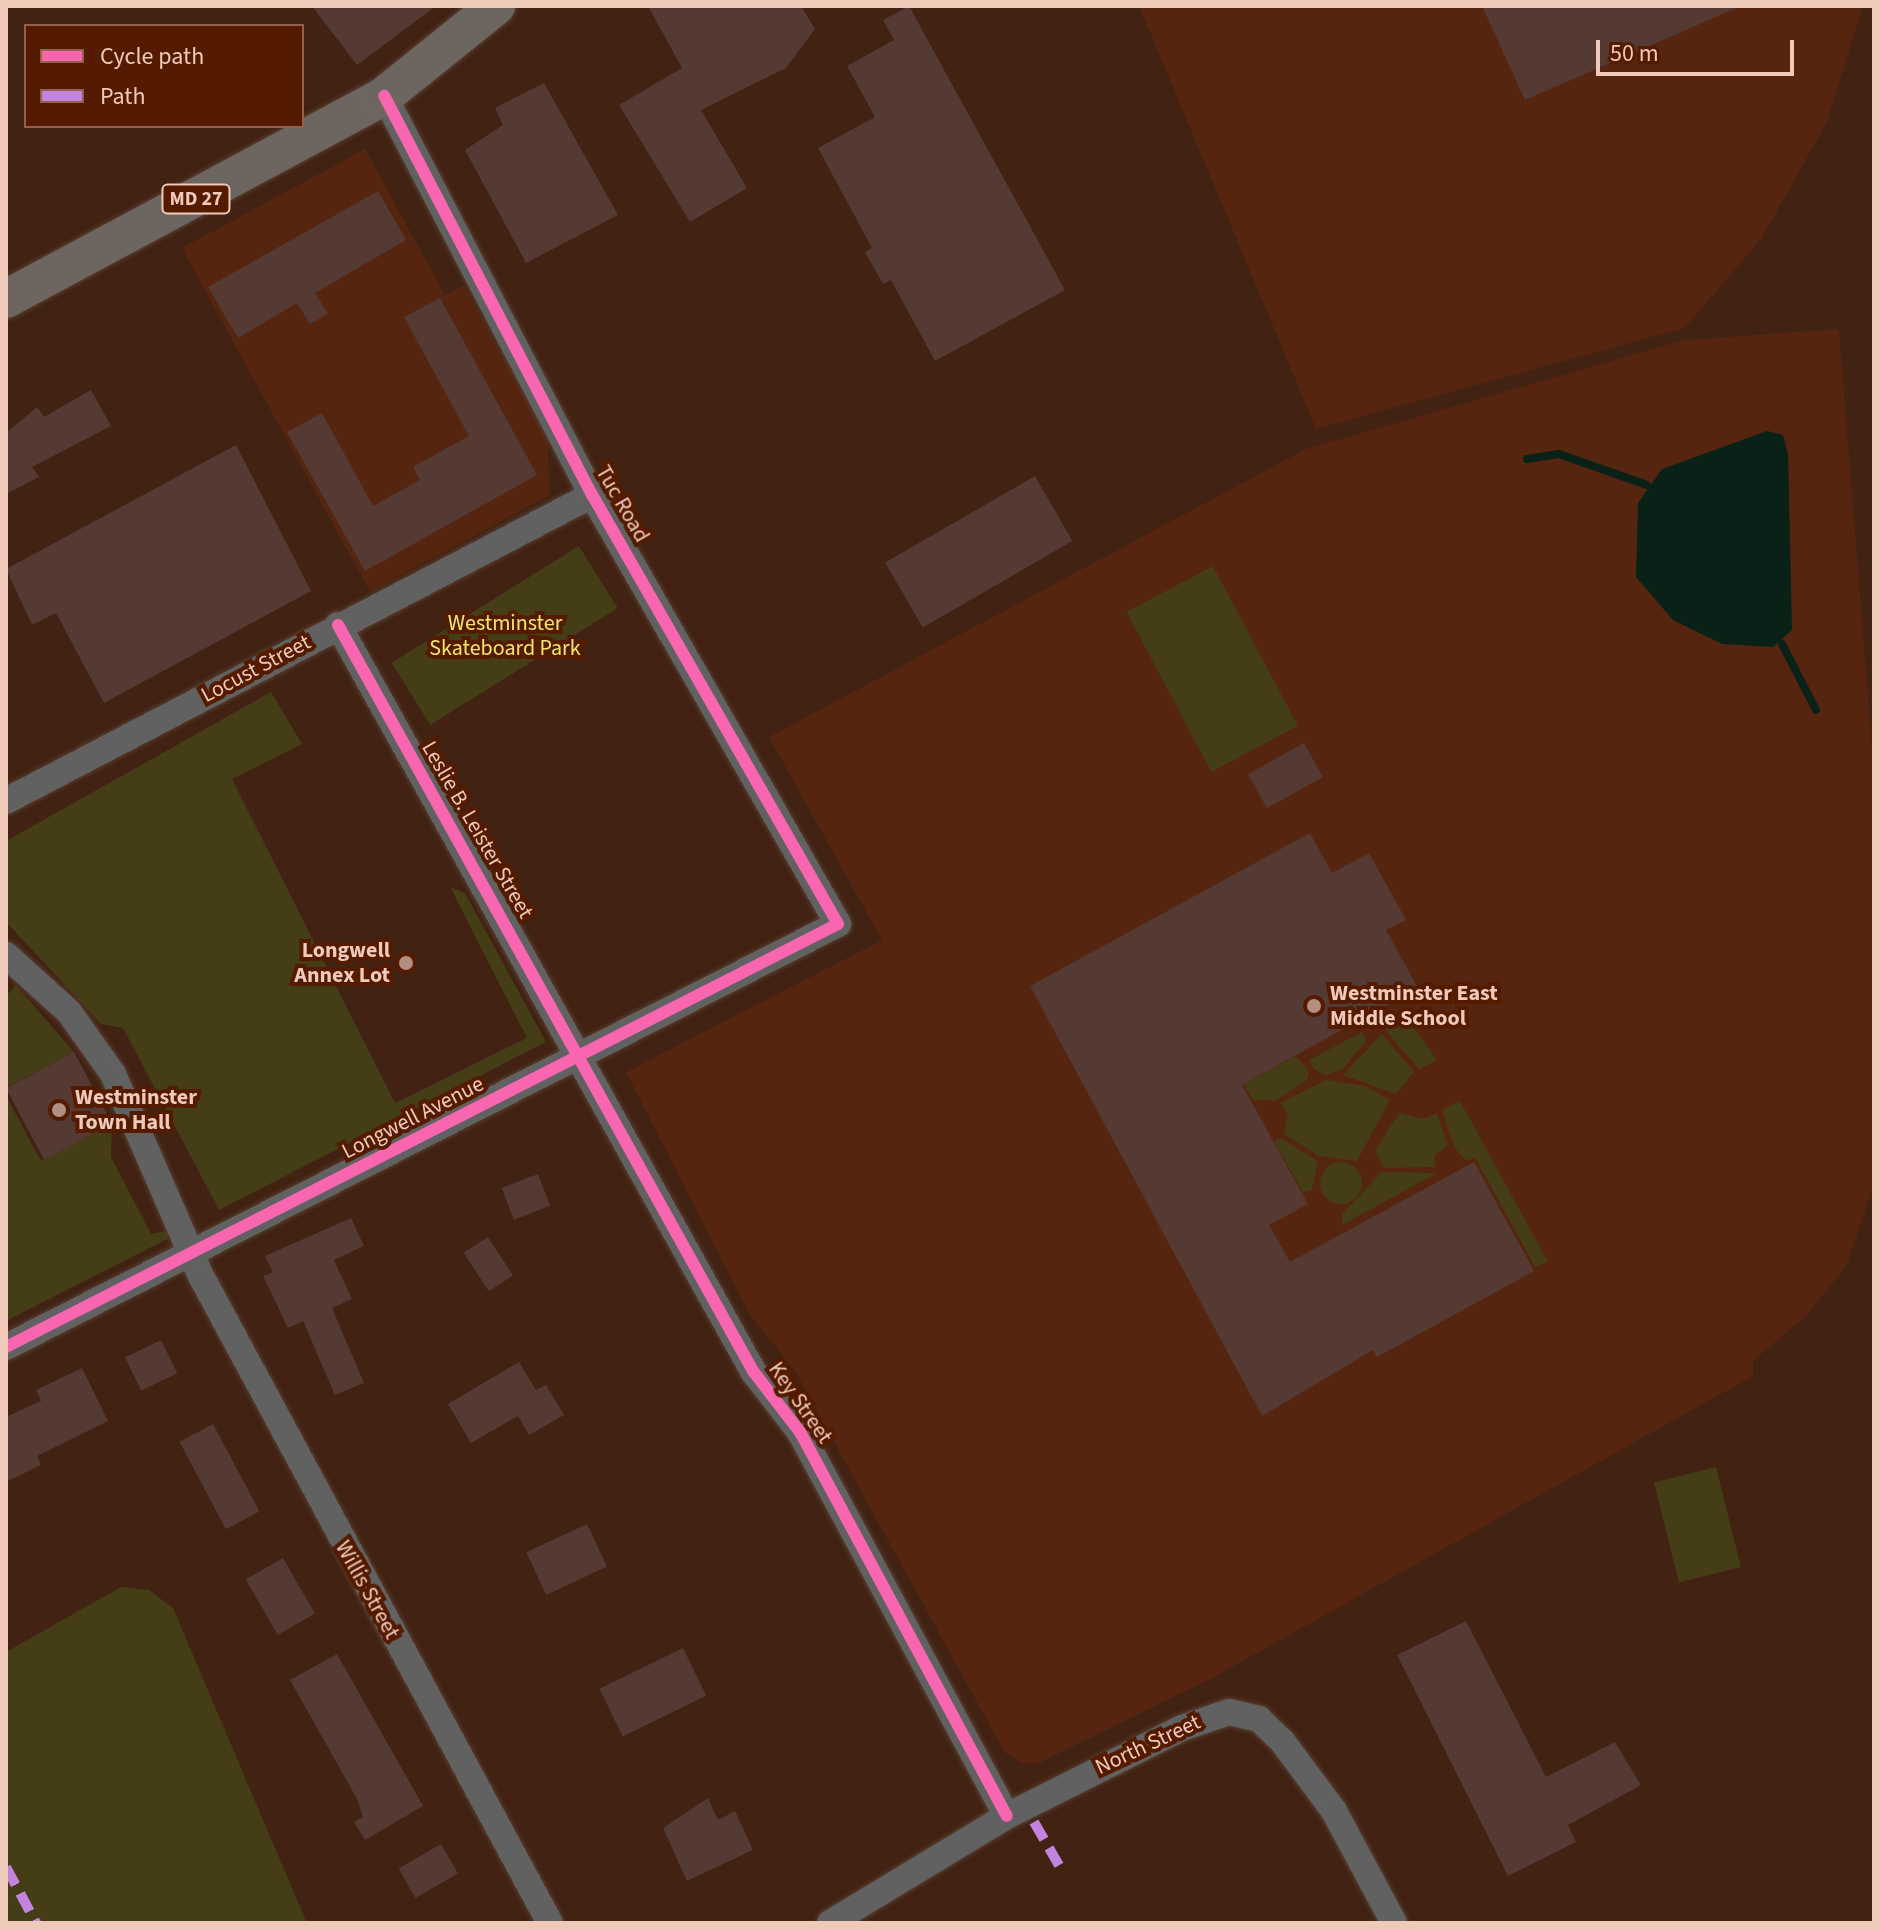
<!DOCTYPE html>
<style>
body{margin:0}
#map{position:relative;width:1880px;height:1929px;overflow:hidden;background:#412213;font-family:"Source Sans 3",sans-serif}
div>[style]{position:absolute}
.built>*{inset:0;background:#55250f}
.green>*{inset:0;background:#453d16;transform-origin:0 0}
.round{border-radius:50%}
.water>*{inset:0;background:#092116}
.stream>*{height:8px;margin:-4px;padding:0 4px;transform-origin:4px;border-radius:4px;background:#092116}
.building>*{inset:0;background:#553a33;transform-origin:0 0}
.roads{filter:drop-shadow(0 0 2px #593f31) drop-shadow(0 0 2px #593f31)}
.minor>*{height:26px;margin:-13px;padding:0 13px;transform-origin:13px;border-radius:13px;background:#606160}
.highway>*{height:38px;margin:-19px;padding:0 19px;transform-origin:19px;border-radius:19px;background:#6d6660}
.quiet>*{height:10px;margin-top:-5px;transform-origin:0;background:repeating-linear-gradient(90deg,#c483df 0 20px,transparent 0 30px)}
.cycleway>*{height:12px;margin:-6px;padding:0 6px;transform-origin:6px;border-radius:6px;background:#f766af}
.dots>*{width:22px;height:22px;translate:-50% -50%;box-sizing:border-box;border:4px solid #541b00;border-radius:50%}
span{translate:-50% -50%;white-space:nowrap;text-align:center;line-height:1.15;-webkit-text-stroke:8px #541b00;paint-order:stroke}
.shield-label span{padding:2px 6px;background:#541b00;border:2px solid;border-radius:6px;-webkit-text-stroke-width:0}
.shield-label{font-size:20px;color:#efcabb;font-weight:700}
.street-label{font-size:22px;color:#efcabb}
.park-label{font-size:22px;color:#efe474}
.poi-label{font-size:22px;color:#efcabb;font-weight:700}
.right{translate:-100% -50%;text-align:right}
.left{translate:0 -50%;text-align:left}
.frame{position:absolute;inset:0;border:8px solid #efcabb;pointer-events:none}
.legend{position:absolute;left:24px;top:24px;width:280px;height:104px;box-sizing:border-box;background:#541b00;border:2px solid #92614b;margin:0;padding:10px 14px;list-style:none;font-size:24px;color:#efcabb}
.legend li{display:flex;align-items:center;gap:16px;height:40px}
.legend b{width:40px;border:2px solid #92614b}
.scale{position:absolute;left:1596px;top:40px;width:198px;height:36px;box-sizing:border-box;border:4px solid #efcabb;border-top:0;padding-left:10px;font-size:24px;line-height:28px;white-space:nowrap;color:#efcabb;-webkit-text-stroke:6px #541b00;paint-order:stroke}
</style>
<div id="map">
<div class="built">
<div style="clip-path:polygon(1139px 6px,1863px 6px,1827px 122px,1762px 238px,1685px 328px,1316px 429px)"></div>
<div style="clip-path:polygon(365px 149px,445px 295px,464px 285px,547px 437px,550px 495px,370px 592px,182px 248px)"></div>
<div style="clip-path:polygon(1839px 329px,1874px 772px,1874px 1184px,1847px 1265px,1808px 1314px,1753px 1361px,1753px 1376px,1216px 1676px,1040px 1763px,1022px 1763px,1005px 1753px,795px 1371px,750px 1315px,626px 1072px,882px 940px,769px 737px,1306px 449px,1684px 340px)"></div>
</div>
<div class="green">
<div style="left:579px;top:546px;width:73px;height:221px;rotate:58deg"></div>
<div style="left:1213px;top:566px;width:181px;height:98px;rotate:62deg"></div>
<div style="clip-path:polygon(271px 692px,302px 744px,232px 779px,395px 1103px,527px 1038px,450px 887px,465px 893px,546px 1042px,219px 1210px,123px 1028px,101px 1024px,6px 922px,6px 841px)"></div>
<div style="clip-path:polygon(16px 985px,74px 1052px,6px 1088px,6px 996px)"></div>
<div style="clip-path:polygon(1405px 1016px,1437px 1060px,1419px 1069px,1385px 1030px,1385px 1020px)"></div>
<div style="clip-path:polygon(1362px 1032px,1366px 1041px,1342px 1070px,1325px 1075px,1314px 1069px,1309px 1060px)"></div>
<div style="clip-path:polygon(1382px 1034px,1414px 1072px,1396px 1094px,1343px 1075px)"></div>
<div style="clip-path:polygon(1296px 1056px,1309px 1072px,1307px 1080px,1276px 1100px,1253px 1100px,1244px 1084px)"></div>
<div style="clip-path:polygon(1326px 1080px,1366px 1086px,1390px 1100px,1357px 1161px,1319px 1156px,1284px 1134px,1288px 1114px,1280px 1103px)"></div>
<div style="clip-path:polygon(6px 1096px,41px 1161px,112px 1123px,111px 1157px,151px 1234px,170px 1230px,167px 1239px,6px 1321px)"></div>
<div style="clip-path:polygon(1460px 1101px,1548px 1262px,1535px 1267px,1475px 1157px,1466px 1161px,1454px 1147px,1442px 1110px)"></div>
<div style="clip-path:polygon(1399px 1113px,1423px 1119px,1437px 1113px,1448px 1146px,1435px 1155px,1435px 1167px,1384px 1168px,1375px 1151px)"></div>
<div style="clip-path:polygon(1280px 1138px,1318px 1161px,1312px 1190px,1303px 1192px,1274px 1141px)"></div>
<div class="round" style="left:1320px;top:1162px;width:42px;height:42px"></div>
<div style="clip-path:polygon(1382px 1172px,1437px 1173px,1342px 1225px,1342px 1214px)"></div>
<div style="left:1716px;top:1467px;width:103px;height:64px;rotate:76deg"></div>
<div style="clip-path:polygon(121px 1587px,149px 1590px,173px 1608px,307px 1923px,6px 1923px,6px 1652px)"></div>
</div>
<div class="water">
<div style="clip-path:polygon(1767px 431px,1783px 435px,1788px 454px,1792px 630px,1773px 647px,1722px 644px,1673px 620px,1636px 577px,1638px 503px,1662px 469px)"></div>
</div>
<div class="stream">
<div style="left:1527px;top:459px;width:32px;rotate:-9deg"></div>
<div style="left:1559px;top:454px;width:93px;rotate:19.4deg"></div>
<div style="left:1782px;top:644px;width:74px;rotate:62.7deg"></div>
</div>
<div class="building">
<div style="clip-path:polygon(312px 6px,436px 6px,357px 65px)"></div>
<div style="clip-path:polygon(648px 6px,801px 6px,815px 29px,786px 68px,701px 110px,747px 188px,690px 222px,619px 105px,682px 68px)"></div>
<div style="clip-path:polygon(909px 6px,1065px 290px,935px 361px,891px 280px,883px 284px,865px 252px,872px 248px,818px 148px,875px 117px,847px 66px,894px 40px,883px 20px)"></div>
<div style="clip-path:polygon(1482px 6px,1741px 6px,1525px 100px)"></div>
<div style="clip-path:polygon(544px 83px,618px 215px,526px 263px,465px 150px,503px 125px,495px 108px)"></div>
<div style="clip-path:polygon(378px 191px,406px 240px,315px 293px,328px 314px,310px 324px,297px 303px,238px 338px,208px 287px)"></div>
<div style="clip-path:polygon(440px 298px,537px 475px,365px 571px,287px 432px,322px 413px,373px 506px,420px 480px,413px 467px,469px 436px,404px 317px)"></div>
<div style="clip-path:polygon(91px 390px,111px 426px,32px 467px,39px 477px,6px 494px,6px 433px,37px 407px,44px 417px)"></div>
<div style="clip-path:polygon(236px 445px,311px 591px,104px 703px,56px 613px,32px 625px,6px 569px)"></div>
<div style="left:1035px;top:476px;width:75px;height:173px;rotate:60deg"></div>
<div style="left:1304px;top:743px;width:39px;height:64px;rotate:61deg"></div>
<div style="clip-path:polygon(1310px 833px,1332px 873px,1369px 853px,1406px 920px,1386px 930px,1418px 988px,1242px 1085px,1308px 1204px,1269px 1225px,1290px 1262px,1474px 1162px,1534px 1271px,1377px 1357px,1373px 1350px,1262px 1416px,1030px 986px)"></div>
<div style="left:74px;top:1052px;width:81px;height:77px;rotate:62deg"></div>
<div style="left:538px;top:1174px;width:34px;height:39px;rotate:69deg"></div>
<div style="clip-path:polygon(351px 1218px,364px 1246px,334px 1260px,352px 1299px,332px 1308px,364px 1383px,335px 1395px,303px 1321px,288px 1328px,263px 1276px,273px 1272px,265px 1256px)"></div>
<div style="left:488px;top:1237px;width:46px;height:29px;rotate:57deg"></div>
<div style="left:161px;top:1340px;width:37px;height:40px;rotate:64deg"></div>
<div style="clip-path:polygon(519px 1362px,536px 1390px,546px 1385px,564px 1415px,529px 1435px,518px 1416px,471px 1443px,448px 1404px)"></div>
<div style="clip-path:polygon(82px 1368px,108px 1421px,37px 1456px,41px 1465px,6px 1482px,6px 1417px,41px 1401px,36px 1390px)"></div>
<div style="left:213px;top:1424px;width:99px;height:38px;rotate:62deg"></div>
<div style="left:587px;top:1524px;width:47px;height:67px;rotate:65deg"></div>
<div style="left:283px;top:1558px;width:64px;height:43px;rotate:60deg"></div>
<div style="clip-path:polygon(1466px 1621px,1546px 1777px,1615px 1742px,1641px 1785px,1568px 1825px,1576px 1842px,1508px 1876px,1397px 1655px)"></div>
<div style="left:683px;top:1648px;width:53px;height:93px;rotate:64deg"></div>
<div style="clip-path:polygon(337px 1654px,423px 1806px,365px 1840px,354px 1822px,363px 1817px,357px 1799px,290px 1680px)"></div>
<div style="clip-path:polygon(708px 1798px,718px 1820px,735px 1811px,753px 1850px,687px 1881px,663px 1828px)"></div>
<div style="left:441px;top:1844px;width:34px;height:49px;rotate:60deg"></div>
</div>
<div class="roads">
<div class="minor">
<div style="left:338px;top:625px;width:854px;rotate:60.91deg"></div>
<div style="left:753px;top:1371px;width:77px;rotate:52.4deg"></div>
<div style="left:800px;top:1432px;width:436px;rotate:61.7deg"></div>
<div style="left:6px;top:801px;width:661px;rotate:-27.57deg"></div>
<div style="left:6px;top:955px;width:85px;rotate:42.1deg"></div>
<div style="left:69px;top:1012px;width:76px;rotate:54.6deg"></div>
<div style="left:113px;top:1074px;width:220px;rotate:66.5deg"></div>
<div style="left:201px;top:1276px;width:735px;rotate:61.66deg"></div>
<div style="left:6px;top:1347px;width:933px;rotate:-26.95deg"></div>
<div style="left:838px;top:924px;width:495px;rotate:-119.8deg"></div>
<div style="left:592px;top:495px;width:450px;rotate:-117.5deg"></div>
<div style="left:830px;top:1923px;width:207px;rotate:-31.2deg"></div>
<div style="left:1007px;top:1816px;width:196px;rotate:-26.7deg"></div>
<div style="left:1182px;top:1728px;width:50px;rotate:-18.8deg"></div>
<div style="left:1229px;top:1712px;width:31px;rotate:13deg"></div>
<div style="left:1259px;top:1719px;width:32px;rotate:44deg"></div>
<div style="left:1282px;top:1741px;width:87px;rotate:53.4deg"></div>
<div style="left:1334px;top:1811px;width:127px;rotate:61.8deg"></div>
</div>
<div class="highway">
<div style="left:6px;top:299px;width:429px;rotate:-28.2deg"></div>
<div style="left:384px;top:96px;width:144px;rotate:-38.8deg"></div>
</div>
</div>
<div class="quiet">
<div style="left:1034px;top:1822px;width:52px;rotate:60deg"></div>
<div style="left:6px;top:1867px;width:64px;rotate:61.8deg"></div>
</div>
<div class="cycleway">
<div style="left:338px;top:625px;width:854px;rotate:60.91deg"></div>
<div style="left:753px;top:1371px;width:77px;rotate:52.4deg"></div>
<div style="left:800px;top:1432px;width:436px;rotate:61.7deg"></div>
<div style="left:6px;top:1347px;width:933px;rotate:-26.95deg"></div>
<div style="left:838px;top:924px;width:495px;rotate:-119.8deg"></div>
<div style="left:592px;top:495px;width:450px;rotate:-117.5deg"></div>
</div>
<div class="dots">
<div style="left:406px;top:963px;background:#b28f80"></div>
<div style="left:1314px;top:1006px;background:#b28f80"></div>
<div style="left:59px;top:1110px;background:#b28f80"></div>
</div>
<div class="shield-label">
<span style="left:196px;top:199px">MD 27</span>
</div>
<div class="street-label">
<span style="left:622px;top:504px;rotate:60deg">Tuc Road</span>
<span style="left:256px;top:669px;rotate:-28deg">Locust Street</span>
<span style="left:477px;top:830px;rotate:60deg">Leslie B. Leister Street</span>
<span style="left:413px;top:1118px;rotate:-27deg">Longwell Avenue</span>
<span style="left:800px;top:1403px;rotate:55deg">Key Street</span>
<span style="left:367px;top:1590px;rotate:61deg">Willis Street</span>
<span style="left:1148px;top:1745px;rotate:-25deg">North Street</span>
</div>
<div class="park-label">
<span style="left:505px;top:636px">Westminster<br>Skateboard Park</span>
</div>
<div class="poi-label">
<span class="right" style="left:390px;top:963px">Longwell<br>Annex Lot</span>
<span class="left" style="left:1330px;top:1006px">Westminster East<br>Middle School</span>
<span class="left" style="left:75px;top:1110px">Westminster<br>Town Hall</span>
</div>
<div class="frame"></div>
<ul class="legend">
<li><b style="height:10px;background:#f766af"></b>Cycle path</li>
<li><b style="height:10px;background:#c483df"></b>Path</li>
</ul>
<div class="scale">50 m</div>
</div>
